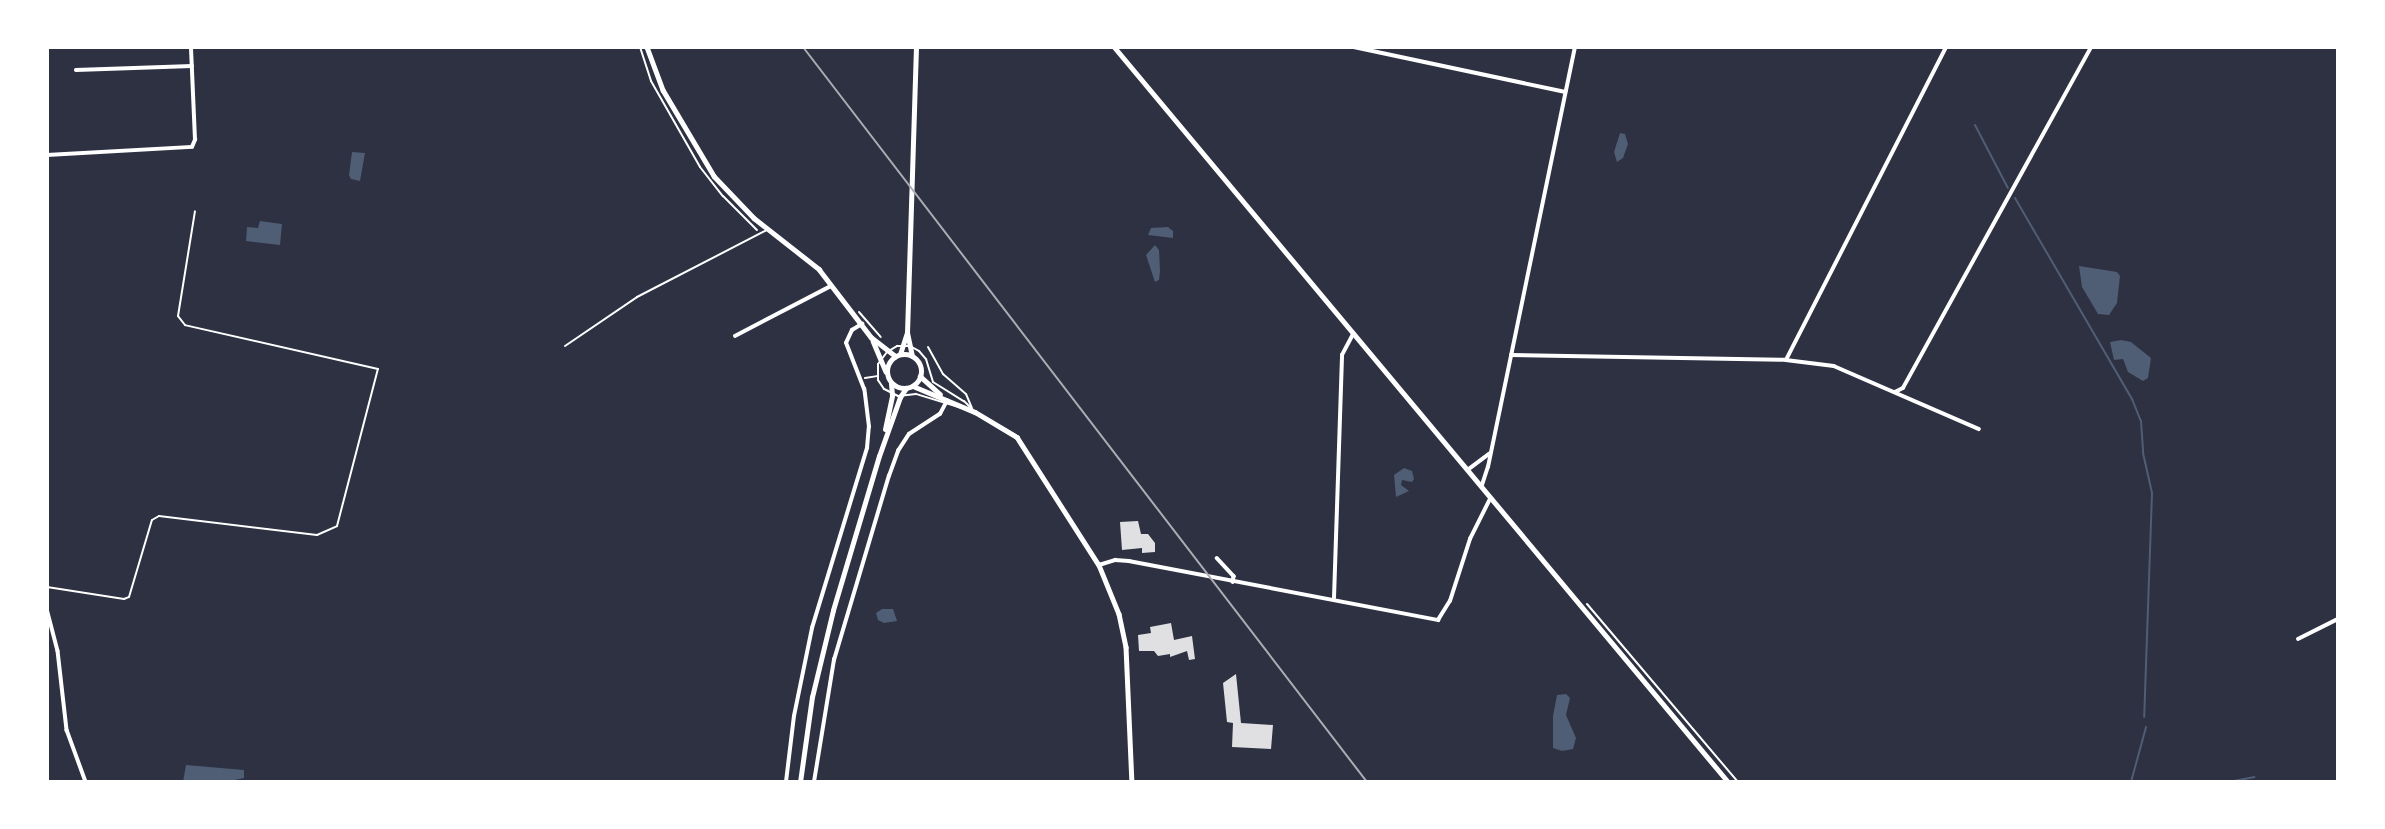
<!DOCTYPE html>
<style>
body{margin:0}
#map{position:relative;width:2385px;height:829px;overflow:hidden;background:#2d3142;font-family:Overpass,sans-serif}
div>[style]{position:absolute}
.water>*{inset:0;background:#4f5d75}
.stream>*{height:2px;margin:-1px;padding:0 1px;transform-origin:1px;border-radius:1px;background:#4f5d75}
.building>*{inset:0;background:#e0e0e3}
.path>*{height:2px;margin:-1px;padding:0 1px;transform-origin:1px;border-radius:1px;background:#fff}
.service>*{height:2px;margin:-1px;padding:0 1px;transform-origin:1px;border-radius:1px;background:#fff}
.minor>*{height:3.5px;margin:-1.75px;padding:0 1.75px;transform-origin:1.75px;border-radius:1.75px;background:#fff}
.tertiary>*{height:4.5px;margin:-2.25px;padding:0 2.25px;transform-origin:2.25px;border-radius:2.25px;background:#fff}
.primary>*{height:5px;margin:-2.5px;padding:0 2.5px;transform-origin:2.5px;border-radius:2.5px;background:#fff}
.primary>.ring{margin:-2.5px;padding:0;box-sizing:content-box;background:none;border:5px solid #fff;border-radius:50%}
.trunk>*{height:5px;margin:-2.5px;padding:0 2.5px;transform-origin:2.5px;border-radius:2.5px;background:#fff}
.rail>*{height:2px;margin:-1px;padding:0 1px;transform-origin:1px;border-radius:1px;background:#abadb3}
span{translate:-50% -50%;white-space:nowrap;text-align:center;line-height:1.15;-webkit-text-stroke:6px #fff;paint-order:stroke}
.frame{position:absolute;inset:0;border:49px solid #fff;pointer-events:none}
</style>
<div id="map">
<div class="water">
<div style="clip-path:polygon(1620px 133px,1625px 134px,1628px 144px,1623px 158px,1617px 162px,1614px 152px)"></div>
<div style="clip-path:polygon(352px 152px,365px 153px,360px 181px,351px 179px,349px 175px)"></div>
<div style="clip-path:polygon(260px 221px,282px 224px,280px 245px,246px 241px,247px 227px,258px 228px)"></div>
<div style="clip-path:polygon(1168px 227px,1173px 231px,1173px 238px,1148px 235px,1151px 228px)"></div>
<div style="clip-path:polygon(1155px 245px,1159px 250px,1160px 271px,1159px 280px,1155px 282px,1146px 255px)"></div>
<div style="clip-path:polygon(2079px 266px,2117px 272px,2120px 276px,2117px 303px,2109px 315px,2098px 314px,2082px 287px)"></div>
<div style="clip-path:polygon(2121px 340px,2131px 342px,2151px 358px,2148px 378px,2143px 381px,2128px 372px,2123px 359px,2114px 360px,2110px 342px)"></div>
<div style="clip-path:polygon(1404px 468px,1412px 471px,1414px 479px,1412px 482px,1402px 480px,1401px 485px,1409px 491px,1396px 497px,1394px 475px)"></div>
<div style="clip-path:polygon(882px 609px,893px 609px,897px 621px,884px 623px,878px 620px,876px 613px)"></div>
<div style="clip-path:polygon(1566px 694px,1570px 698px,1566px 715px,1576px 738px,1573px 749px,1562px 751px,1553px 748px,1553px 716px,1557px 695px)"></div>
<div style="clip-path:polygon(186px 765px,244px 770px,244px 778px,226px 782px,183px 782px)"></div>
</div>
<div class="stream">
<div style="left:1975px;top:125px;width:71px;rotate:62.4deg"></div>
<div style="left:2015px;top:198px;width:233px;rotate:59.8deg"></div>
<div style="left:2132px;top:399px;width:24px;rotate:68deg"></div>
<div style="left:2141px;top:421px;width:32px;rotate:86deg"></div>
<div style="left:2143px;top:453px;width:41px;rotate:77.3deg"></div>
<div style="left:2152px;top:493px;width:224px;rotate:92deg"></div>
<div style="left:2131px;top:782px;width:57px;rotate:-74.7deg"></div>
<div style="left:2229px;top:782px;width:26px;rotate:-11deg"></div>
</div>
<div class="building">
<div style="clip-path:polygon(1138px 521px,1141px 534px,1148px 534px,1155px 543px,1155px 552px,1142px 553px,1142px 548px,1122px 550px,1120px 522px)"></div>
<div style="clip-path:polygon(1171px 623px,1174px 640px,1192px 636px,1195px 659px,1189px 660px,1187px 651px,1170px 657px,1170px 654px,1158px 656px,1154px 651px,1139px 651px,1138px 635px,1151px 633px,1150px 627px)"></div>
<div style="clip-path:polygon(1236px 674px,1241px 723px,1273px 725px,1271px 749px,1232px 747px,1233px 723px,1227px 722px,1223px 683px)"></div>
</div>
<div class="path">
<div style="left:640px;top:47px;width:36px;rotate:72deg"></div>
<div style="left:651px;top:81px;width:99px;rotate:60.3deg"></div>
<div style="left:700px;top:167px;width:37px;rotate:52deg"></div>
<div style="left:723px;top:196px;width:48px;rotate:45deg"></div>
<div style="left:859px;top:312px;width:33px;rotate:49deg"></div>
<div style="left:897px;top:346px;width:13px"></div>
<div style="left:910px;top:346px;width:10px;rotate:29deg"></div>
<div style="left:919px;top:351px;width:11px;rotate:49deg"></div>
<div style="left:926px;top:359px;width:24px;rotate:73deg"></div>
<div style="left:933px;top:382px;width:36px;rotate:32deg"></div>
<div style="left:964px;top:401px;width:16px;rotate:45deg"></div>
<div style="left:975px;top:412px;width:62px;rotate:-163deg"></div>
<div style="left:916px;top:394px;width:18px;rotate:174deg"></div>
<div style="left:898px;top:396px;width:16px;rotate:-153deg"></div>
<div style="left:884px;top:389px;width:11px;rotate:-124deg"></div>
<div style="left:878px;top:380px;width:16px;rotate:-90deg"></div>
<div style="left:878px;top:364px;width:15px;rotate:-53deg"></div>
<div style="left:887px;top:352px;width:12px;rotate:-31deg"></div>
<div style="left:865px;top:378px;width:12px;rotate:-9deg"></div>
<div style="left:47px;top:587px;width:78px;rotate:8.9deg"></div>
<div style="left:124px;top:599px;width:5px;rotate:-22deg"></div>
<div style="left:129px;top:597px;width:80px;rotate:-73.4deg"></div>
<div style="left:152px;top:520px;width:8px;rotate:-30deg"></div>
<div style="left:159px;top:516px;width:159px;rotate:6.9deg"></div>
<div style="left:317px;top:535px;width:22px;rotate:-24deg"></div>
<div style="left:337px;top:526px;width:162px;rotate:-75.4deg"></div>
<div style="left:378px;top:369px;width:198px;rotate:-167.2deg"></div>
<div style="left:185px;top:325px;width:11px;rotate:-128deg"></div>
<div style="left:178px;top:316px;width:106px;rotate:-80.8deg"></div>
<div style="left:1587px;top:604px;width:233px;rotate:49.7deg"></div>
</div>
<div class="service">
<div style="left:565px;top:346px;width:87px;rotate:-34.2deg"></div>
<div style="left:637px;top:297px;width:146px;rotate:-27.3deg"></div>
<div style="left:928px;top:347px;width:31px;rotate:61deg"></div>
<div style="left:943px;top:374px;width:30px;rotate:41deg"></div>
<div style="left:966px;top:394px;width:15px;rotate:67deg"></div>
</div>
<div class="minor">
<div style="left:1354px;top:47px;width:216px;rotate:12deg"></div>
<div style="left:76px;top:70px;width:116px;rotate:-2deg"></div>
<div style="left:47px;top:155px;width:145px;rotate:-3.2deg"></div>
<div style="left:192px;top:147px;width:8px;rotate:-67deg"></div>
<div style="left:195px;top:140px;width:93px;rotate:-92.5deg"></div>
<div style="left:735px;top:336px;width:108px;rotate:-27.5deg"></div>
<div style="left:1511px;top:355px;width:275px;rotate:1deg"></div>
<div style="left:1786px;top:360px;width:352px;rotate:-62.9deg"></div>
<div style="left:1786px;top:360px;width:48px;rotate:7.1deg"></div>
<div style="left:1834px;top:366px;width:158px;rotate:23.5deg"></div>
<div style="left:1895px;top:392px;width:9px;rotate:-27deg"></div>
<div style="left:1903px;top:388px;width:389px;rotate:-61.1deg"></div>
<div style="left:1469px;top:469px;width:25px;rotate:-37deg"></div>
<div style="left:1482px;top:485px;width:19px;rotate:-72deg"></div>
<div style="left:1488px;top:467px;width:429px;rotate:-78.3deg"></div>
<div style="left:1217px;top:558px;width:25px;rotate:47deg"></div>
<div style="left:1234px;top:576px;width:6px;rotate:99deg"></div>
<div style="left:1099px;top:565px;width:17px;rotate:-17deg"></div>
<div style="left:1115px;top:560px;width:14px;rotate:4deg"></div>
<div style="left:1129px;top:561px;width:315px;rotate:10.8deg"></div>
<div style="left:1438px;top:620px;width:22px;rotate:-58deg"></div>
<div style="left:1450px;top:601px;width:65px;rotate:-72.1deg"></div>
<div style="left:1470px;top:539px;width:45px;rotate:-63.4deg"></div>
<div style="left:1334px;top:598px;width:243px;rotate:-88.1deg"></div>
<div style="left:1342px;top:355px;width:24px;rotate:-62deg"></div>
<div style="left:47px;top:609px;width:43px;rotate:75.3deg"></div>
<div style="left:58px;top:651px;width:80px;rotate:83.5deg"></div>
<div style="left:67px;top:730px;width:55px;rotate:69.9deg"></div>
<div style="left:2298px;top:639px;width:45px;rotate:-26.6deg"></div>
<div style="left:786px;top:782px;width:66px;rotate:-83.1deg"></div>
<div style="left:794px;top:716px;width:90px;rotate:-78.4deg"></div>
<div style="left:812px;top:628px;width:188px;rotate:-73deg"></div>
<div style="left:867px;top:448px;width:21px;rotate:-85deg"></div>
<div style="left:869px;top:427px;width:38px;rotate:-97deg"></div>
<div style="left:864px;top:389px;width:49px;rotate:-111.4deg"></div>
<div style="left:846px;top:343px;width:14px;rotate:-65deg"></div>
<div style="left:852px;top:330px;width:12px;rotate:-31deg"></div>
<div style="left:814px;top:782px;width:124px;rotate:-80.7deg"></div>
<div style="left:834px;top:660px;width:192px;rotate:-73.4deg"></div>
<div style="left:889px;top:476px;width:27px;rotate:-70deg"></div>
<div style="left:898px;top:451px;width:20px;rotate:-57deg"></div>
<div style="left:909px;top:434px;width:37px;rotate:-33deg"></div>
<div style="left:940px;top:414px;width:15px;rotate:-62deg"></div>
</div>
<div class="tertiary">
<div style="left:647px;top:47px;width:46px;rotate:69.6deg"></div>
<div style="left:663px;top:90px;width:100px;rotate:59.3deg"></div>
<div style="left:714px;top:176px;width:58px;rotate:46.4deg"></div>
<div style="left:754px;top:218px;width:83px;rotate:38.1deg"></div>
<div style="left:819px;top:269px;width:86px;rotate:52.6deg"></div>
<div style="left:871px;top:337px;width:31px;rotate:38deg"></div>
<div style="left:873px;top:341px;width:33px;rotate:67deg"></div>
<div style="left:920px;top:376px;width:27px;rotate:42deg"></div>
<div style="left:913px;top:386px;width:67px;rotate:22.8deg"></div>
<div style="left:975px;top:412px;width:49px;rotate:30.8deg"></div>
<div style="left:1017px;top:437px;width:152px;rotate:57.4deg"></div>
<div style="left:1099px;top:565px;width:53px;rotate:67.8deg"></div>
<div style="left:1119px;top:614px;width:34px;rotate:78deg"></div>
<div style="left:1126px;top:647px;width:135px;rotate:87.5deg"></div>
</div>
<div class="primary">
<div style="left:1114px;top:47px;width:958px;rotate:50.13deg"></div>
<div class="ring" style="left:887px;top:354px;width:29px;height:29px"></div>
<div style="left:900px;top:354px;width:22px;rotate:-72deg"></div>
<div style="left:912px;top:356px;width:24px;rotate:-102deg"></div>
<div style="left:907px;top:333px;width:286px;rotate:-88.2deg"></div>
</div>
<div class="trunk">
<div style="left:885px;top:429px;width:35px;rotate:-78deg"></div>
<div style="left:892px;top:395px;width:12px;rotate:-95deg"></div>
<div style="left:800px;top:782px;width:86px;rotate:-82deg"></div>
<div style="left:812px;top:697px;width:89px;rotate:-76.4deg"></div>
<div style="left:833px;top:610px;width:161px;rotate:-73.4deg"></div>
<div style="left:879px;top:456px;width:63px;rotate:-70.4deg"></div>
<div style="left:900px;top:397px;width:11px;rotate:-56deg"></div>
</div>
<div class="rail">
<div style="left:803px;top:47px;width:926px;rotate:52.5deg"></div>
</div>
<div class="frame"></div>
</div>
